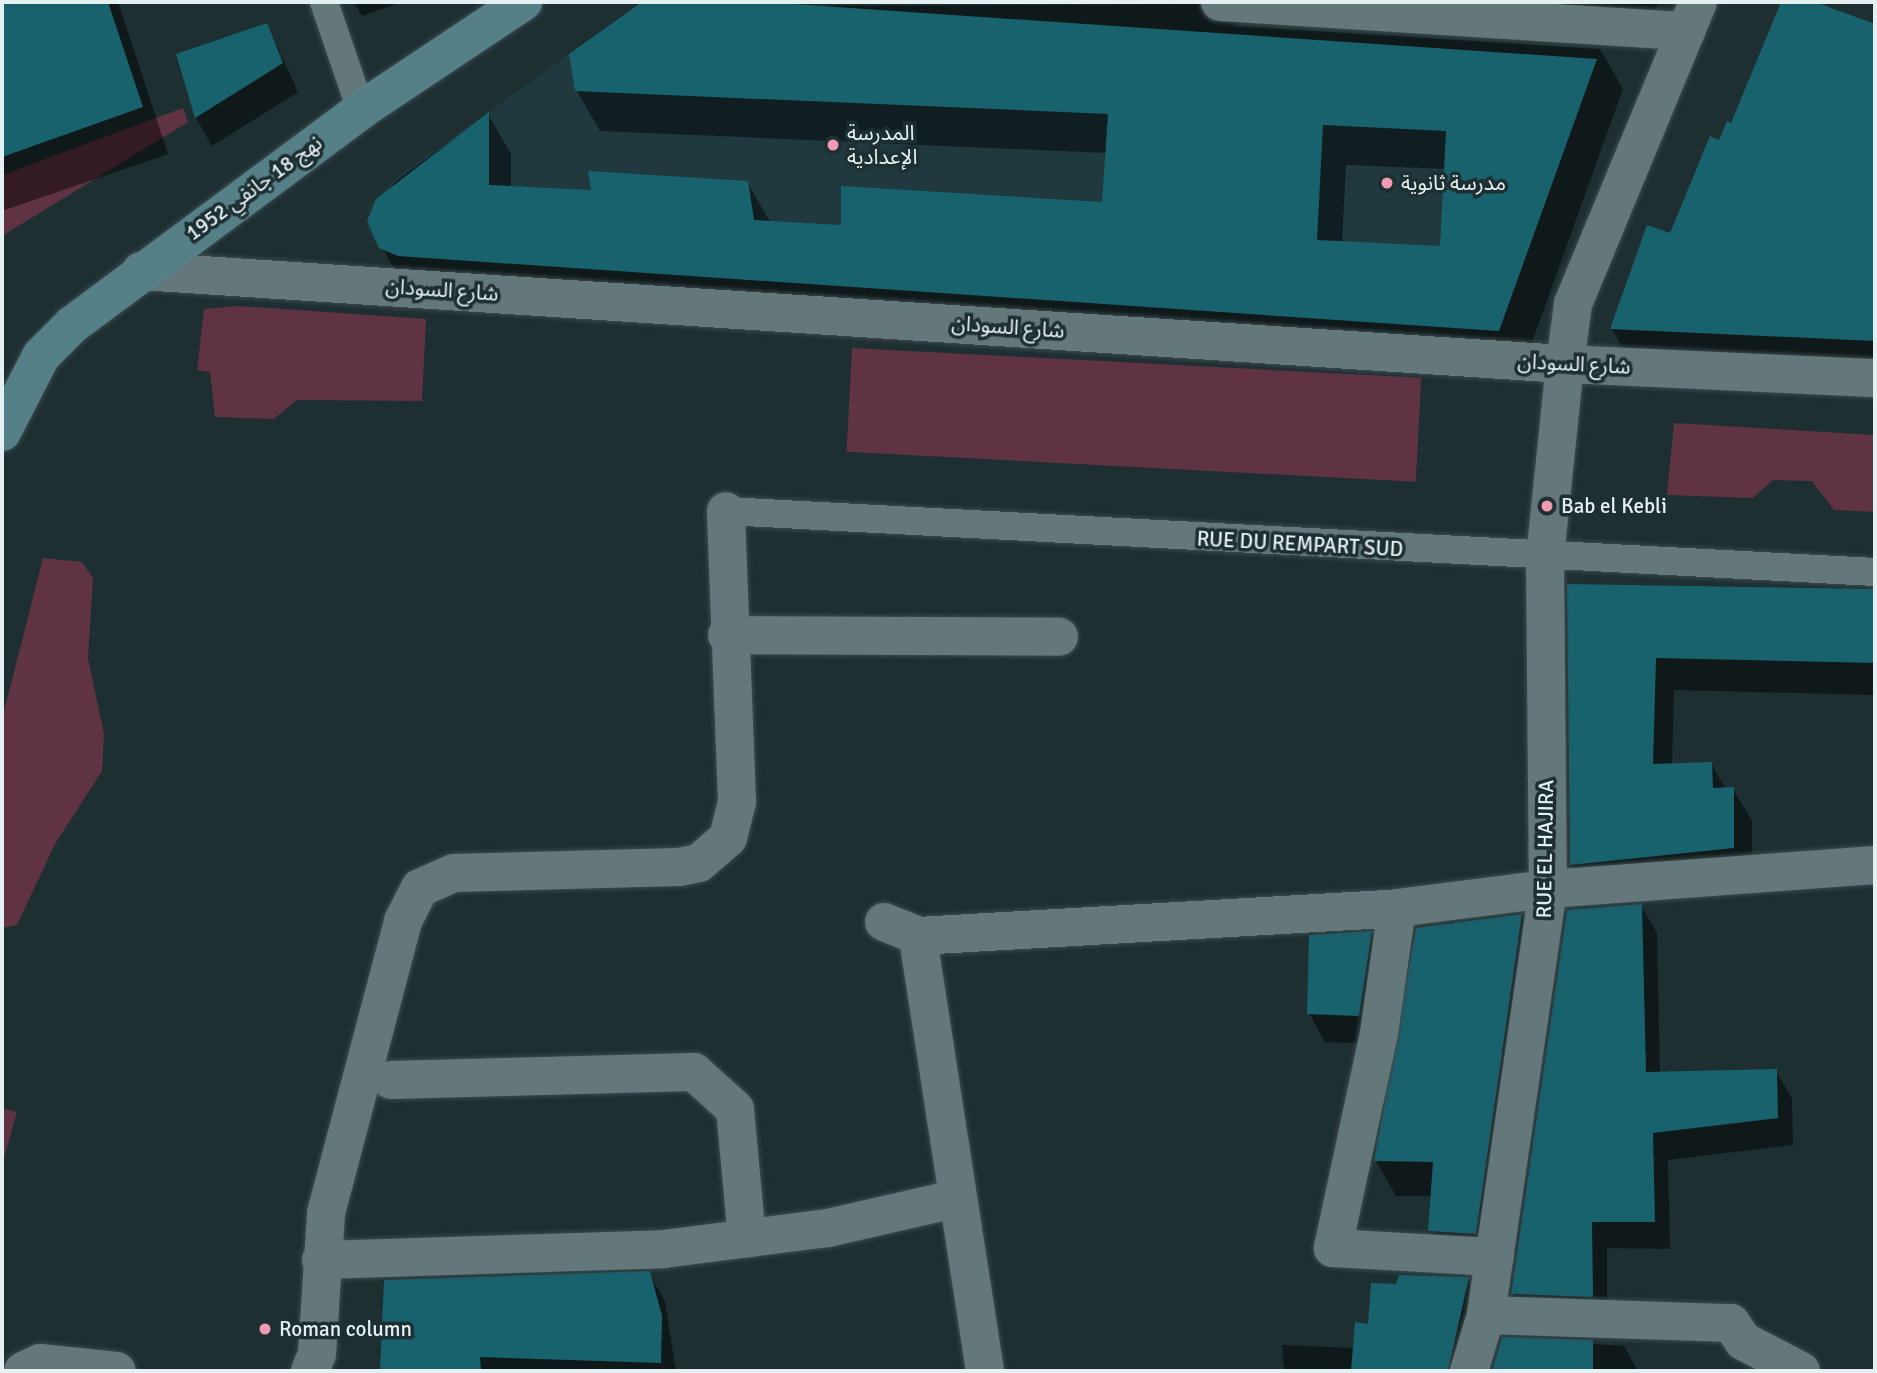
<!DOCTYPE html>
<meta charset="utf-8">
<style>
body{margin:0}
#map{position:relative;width:1877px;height:1373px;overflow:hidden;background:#1e2f32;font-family:Signika,"Noto Sans Arabic",sans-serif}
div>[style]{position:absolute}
.built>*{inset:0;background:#1f393e}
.green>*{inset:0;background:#5f3341;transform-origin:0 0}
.shadow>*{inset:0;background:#0007}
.building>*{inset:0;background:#18626e}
.roads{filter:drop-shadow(0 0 2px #3c4b4e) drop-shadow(0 0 2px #3c4b4e)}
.service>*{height:28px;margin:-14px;padding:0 14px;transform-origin:14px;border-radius:14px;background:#64777b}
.pedestrian>*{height:38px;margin:-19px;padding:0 19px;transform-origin:19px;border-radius:19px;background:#64777b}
.minor>*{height:38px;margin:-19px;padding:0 19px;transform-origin:19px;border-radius:19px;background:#64777b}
.secondary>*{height:38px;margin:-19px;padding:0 19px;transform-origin:19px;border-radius:19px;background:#558088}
.dots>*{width:19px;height:19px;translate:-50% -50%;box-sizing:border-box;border:4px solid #1e2f32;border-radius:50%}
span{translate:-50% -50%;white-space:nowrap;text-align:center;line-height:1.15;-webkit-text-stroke:7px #1e2f32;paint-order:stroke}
.poi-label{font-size:21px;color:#e5f0f2}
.left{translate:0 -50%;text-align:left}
.street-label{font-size:21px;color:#e5f0f2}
.frame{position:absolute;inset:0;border:4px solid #e5f0f2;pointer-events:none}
</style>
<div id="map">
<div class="built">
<div style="clip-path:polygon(642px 2px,763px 2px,1597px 59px,1499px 331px,398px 256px,379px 248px,368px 231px,369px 208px,395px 179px)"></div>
</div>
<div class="green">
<div style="clip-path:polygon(183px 108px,188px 122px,2px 236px,2px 175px)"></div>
<div style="clip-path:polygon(238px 306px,426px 319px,422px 401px,297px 400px,274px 419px,215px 417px,210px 372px,197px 370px,204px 309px)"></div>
<div style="left:852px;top:348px;width:570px;height:104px;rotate:3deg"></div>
<div style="clip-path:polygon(1674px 423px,1875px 435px,1875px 512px,1834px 510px,1812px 481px,1773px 480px,1753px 498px,1667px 495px)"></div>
<div style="clip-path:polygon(43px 558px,82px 562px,93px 578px,88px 658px,104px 734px,102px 771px,55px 844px,17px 925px,2px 928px,2px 719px)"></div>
<div style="clip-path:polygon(2px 1108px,17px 1112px,2px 1165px)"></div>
</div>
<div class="shadow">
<div style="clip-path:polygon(2px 2px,118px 2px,168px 154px,2px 211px)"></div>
<div style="clip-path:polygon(354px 2px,353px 2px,402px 2px,362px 16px)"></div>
<div style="clip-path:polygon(evenodd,645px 2px,804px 6px,1659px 2px,1639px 45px,1245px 20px,1233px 26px,1600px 49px,1623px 89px,1522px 370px,404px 289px,369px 220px,371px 209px,397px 180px,488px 114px,511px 154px,511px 187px,593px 191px,747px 182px,771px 223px,842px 227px,1103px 204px,1107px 153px,600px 131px,577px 91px,571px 55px,645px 2px,1346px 165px,1446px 169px,1442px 248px,1342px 243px,1346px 165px)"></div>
<div style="clip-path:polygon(1783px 2px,1810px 2px,1875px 26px,1875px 384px,1631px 363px,1612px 329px,1648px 227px,1671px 235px,1732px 125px)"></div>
<div style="clip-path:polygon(267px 25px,298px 92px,212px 146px,196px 118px,179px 55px)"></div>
<div style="clip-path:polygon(1569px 586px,1875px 592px,1875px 695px,1674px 690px,1672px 766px,1711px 764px,1726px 789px,1733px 789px,1752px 821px,1752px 880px,1590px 898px,1571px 865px)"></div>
<div style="clip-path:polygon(1641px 906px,1657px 933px,1660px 1073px,1776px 1071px,1792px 1098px,1793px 1145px,1668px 1160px,1670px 1249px,1607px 1248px,1607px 1323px,1529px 1321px,1513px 1294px)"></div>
<div style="clip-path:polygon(1521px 916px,1541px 951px,1495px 1269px,1450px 1266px,1429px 1231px,1432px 1196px,1396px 1196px,1376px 1161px)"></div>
<div style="clip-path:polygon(1371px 933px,1387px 962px,1375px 1044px,1325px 1042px,1309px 1013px)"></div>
<div style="clip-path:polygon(649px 1273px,665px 1301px,676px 1371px,386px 1371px,386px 1282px)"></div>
<div style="clip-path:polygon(1468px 1279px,1490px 1316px,1476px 1371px,1284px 1371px,1282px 1345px,1355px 1348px,1397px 1286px)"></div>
<div style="clip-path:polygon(1503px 1339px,1624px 1346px,1638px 1371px,1492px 1371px)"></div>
</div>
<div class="building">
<div style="clip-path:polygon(2px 2px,108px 2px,143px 107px,2px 157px)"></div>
<div style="clip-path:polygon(evenodd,642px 2px,763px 2px,1597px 59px,1499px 331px,398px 256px,379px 248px,367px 221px,376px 199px,489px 112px,489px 185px,591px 190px,588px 171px,748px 181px,754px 220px,841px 225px,841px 186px,1102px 202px,1108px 114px,575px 91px,569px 54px,642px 2px,1323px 125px,1446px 131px,1440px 246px,1317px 240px,1323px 125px)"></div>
<div style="clip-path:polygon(1781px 2px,1815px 2px,1875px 24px,1875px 341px,1610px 329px,1647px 225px,1670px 233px,1710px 136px,1719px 140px,1727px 121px,1731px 123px)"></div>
<div style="clip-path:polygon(267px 23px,283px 63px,195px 118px,176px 54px)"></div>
<div style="clip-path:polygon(1567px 584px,1875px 589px,1875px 663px,1656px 658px,1653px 764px,1712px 762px,1713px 788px,1734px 787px,1734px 848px,1570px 865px)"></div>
<div style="clip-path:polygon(1642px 904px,1646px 1072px,1777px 1069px,1778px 1118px,1653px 1133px,1655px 1222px,1592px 1222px,1593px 1297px,1511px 1294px,1567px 910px)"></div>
<div style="clip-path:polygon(1522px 914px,1476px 1234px,1428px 1231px,1433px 1162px,1374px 1161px,1416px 928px)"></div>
<div style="clip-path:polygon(1372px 931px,1359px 1016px,1307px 1014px,1309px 935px)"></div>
<div style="clip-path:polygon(650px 1271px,662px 1316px,661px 1363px,480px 1357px,481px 1371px,380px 1371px,384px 1280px)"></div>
<div style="clip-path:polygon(1399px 1275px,1469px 1277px,1448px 1371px,1351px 1371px,1355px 1322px,1368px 1324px,1371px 1283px,1396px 1284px)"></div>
<div style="clip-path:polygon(1502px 1337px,1593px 1340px,1593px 1371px,1492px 1371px)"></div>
</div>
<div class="roads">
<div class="service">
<div style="left:324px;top:2px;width:114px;rotate:71.1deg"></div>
<div style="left:726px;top:511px;width:1151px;rotate:3.04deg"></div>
</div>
<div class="pedestrian">
<div style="left:141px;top:271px;width:1427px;rotate:3.74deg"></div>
<div style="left:1565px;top:364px;width:195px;rotate:95.9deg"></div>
<div style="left:1545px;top:558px;width:331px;rotate:89.5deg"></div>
<div style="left:1548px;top:889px;width:430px;rotate:98.3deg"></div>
<div style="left:1486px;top:1315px;width:59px;rotate:106.9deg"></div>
<div style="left:727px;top:635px;width:332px;rotate:0.3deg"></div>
<div style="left:1397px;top:908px;width:126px;rotate:98.2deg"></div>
<div style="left:1379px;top:1033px;width:220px;rotate:102.1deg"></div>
<div style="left:1333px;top:1248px;width:162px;rotate:3.2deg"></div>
<div style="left:884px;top:922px;width:37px;rotate:22deg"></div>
<div style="left:391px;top:1080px;width:303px;rotate:-1.5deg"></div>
<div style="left:694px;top:1072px;width:55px;rotate:42.1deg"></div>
<div style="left:735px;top:1109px;width:130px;rotate:84.7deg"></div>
<div style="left:321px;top:1260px;width:343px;rotate:-1.8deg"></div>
<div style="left:664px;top:1249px;width:165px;rotate:-7.3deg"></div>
<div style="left:828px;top:1228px;width:130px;rotate:-12.9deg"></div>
<div style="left:1486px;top:1315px;width:245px;rotate:1.9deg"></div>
<div style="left:1731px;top:1323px;width:22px;rotate:56deg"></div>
<div style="left:1743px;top:1341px;width:65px;rotate:27.3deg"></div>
<div style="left:985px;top:1371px;width:440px;rotate:-98.8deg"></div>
<div style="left:918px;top:936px;width:480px;rotate:-3.3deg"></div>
<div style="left:1397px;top:908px;width:152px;rotate:-7.2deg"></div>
<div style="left:1548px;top:889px;width:328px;rotate:-4.2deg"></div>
</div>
<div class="minor">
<div style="left:1220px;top:2px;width:467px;rotate:3.6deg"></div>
<div style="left:1698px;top:2px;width:327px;rotate:112.5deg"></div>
<div style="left:1573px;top:304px;width:61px;rotate:97.6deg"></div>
<div style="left:1565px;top:364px;width:310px;rotate:2.6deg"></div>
<div style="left:23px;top:1371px;width:19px;rotate:-25deg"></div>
<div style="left:40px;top:1363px;width:77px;rotate:5.9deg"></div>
<div style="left:310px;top:1371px;width:18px;rotate:-68deg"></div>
<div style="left:317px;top:1354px;width:141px;rotate:-86.3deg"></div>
<div style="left:326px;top:1213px;width:302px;rotate:-75.2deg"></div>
<div style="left:403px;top:921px;width:37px;rotate:-63deg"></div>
<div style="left:420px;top:888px;width:37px;rotate:-24deg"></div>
<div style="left:454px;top:873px;width:225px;rotate:-1.5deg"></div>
<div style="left:679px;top:867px;width:20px;rotate:-11deg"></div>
<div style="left:699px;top:863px;width:38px;rotate:-41deg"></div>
<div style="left:728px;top:838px;width:38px;rotate:-76deg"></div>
<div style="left:737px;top:801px;width:290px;rotate:-92.2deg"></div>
</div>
<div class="secondary">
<div style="left:2px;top:432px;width:85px;rotate:-62.8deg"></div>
<div style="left:41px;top:356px;width:44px;rotate:-45deg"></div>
<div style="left:72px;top:325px;width:360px;rotate:-36.6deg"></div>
<div style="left:361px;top:110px;width:195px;rotate:-33.7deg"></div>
</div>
</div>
<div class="dots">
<div style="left:833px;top:145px;background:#f09ab4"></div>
<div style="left:1387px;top:183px;background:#f09ab4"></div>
<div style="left:1547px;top:506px;background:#f09ab4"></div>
<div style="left:265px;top:1329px;background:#f09ab4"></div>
</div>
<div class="poi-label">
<span class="left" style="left:847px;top:145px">المدرسة<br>الإعدادية</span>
<span class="left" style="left:1401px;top:183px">مدرسة ثانوية</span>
<span class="left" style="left:1561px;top:506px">Bab el Kebli</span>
<span class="left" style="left:279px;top:1329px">Roman column</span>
</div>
<div class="street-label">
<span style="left:254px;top:188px;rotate:-36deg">نهج 18 جانفي 1952</span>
<span style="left:442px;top:290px;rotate:4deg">شارع السودان</span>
<span style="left:1008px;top:327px;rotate:4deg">شارع السودان</span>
<span style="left:1574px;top:364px;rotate:3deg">شارع السودان</span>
<span style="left:1300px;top:544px;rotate:3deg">RUE DU REMPART SUD</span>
<span style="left:1545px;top:849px;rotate:-89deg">RUE EL HAJIRA</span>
</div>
<div class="frame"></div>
</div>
